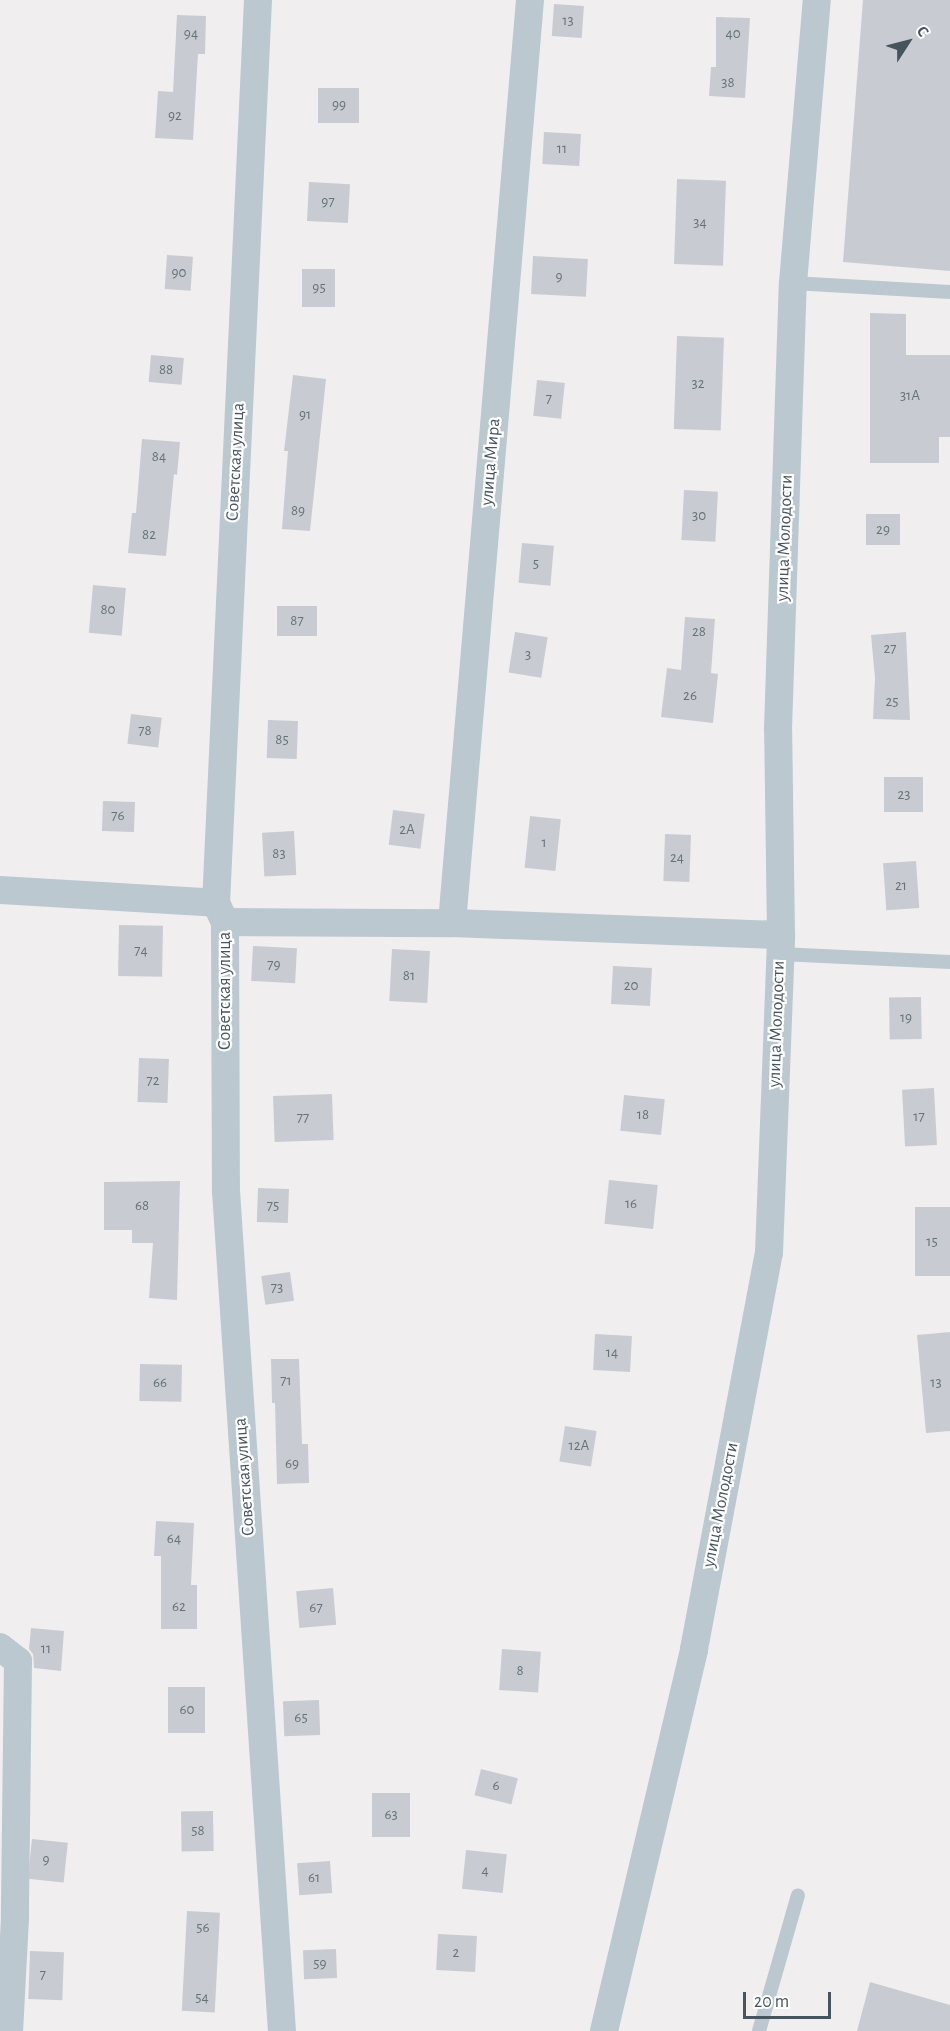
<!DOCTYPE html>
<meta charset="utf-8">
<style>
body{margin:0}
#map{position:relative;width:950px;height:2031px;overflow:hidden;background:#f1eeef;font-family:"Alegreya Sans",sans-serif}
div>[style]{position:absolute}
.building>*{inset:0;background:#c8ccd2;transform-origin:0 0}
.lane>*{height:14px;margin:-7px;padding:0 7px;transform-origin:7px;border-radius:7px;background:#bbc8cf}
.street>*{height:28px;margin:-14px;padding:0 14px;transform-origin:14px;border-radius:14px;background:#bbc8cf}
span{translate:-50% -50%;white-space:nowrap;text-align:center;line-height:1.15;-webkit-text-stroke:4.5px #fff;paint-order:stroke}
.number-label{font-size:15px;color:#66727a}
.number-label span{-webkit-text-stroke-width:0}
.street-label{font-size:18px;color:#45545d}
.north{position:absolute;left:878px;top:12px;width:60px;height:60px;-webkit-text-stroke:4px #fff;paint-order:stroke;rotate:54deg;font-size:16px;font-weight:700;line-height:24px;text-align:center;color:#45545d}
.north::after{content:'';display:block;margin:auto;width:21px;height:27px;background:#45545d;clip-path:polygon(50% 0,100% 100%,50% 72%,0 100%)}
.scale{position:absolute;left:743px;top:1992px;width:88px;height:27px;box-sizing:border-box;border:3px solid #45545d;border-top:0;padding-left:8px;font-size:18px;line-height:21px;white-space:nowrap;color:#45545d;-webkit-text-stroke:4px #fff;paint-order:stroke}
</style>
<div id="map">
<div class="building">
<div style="clip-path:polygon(863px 0,950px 0,950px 271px,843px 262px)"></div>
<div style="left:554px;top:4px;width:30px;height:32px;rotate:4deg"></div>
<div style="clip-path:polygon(177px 15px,206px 16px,205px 54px,198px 54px,193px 140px,155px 138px,158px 91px,173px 92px)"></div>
<div style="clip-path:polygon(716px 17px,750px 18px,745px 98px,709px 96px,711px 67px,716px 67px)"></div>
<div style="left:318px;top:88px;width:41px;height:35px"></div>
<div style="left:544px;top:132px;width:37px;height:32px;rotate:3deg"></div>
<div style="left:677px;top:179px;width:49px;height:85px;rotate:2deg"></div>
<div style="left:309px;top:182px;width:41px;height:39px;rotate:3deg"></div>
<div style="left:167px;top:255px;width:26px;height:34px;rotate:4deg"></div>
<div style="left:533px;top:256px;width:55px;height:38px;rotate:3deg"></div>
<div style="left:302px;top:269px;width:33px;height:38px"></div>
<div style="clip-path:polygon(870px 313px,906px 314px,906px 355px,950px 355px,950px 437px,939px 437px,939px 463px,870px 463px)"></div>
<div style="left:677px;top:336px;width:47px;height:93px;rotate:2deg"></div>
<div style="left:151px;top:355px;width:33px;height:27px;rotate:5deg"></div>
<div style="clip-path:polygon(293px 375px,326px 379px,310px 531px,282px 529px,288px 451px,284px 451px)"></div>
<div style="left:537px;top:380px;width:28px;height:36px;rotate:6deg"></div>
<div style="clip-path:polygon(142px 439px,180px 442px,177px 475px,174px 474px,166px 556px,128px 553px,132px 513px,136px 513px)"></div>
<div style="left:684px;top:490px;width:34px;height:50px;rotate:3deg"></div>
<div style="left:866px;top:514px;width:34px;height:31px"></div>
<div style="left:522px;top:543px;width:32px;height:40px;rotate:5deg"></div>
<div style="left:93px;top:585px;width:33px;height:48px;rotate:5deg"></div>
<div style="left:277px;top:606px;width:40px;height:30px"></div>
<div style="clip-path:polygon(685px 617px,715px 619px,711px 673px,718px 674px,713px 723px,661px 717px,667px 668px,681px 670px)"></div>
<div style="left:515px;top:632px;width:33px;height:41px;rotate:9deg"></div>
<div style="clip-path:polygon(906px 632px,910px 720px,873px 719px,875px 678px,871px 635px)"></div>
<div style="left:131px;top:714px;width:31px;height:30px;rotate:7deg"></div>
<div style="left:268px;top:720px;width:30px;height:38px;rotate:2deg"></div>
<div style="left:884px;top:777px;width:39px;height:35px"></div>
<div style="left:103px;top:801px;width:32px;height:30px;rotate:2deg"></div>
<div style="left:393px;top:810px;width:32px;height:35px;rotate:7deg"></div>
<div style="left:530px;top:816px;width:31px;height:52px;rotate:6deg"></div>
<div style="left:294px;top:831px;width:44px;height:32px;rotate:87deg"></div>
<div style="left:665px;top:834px;width:26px;height:47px;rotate:2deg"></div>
<div style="left:916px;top:861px;width:47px;height:33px;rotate:86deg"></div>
<div style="left:119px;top:925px;width:44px;height:51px;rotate:1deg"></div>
<div style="left:253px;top:946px;width:44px;height:35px;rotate:3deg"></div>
<div style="left:392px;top:949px;width:38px;height:52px;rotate:3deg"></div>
<div style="left:613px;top:966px;width:39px;height:38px;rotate:3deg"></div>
<div style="left:921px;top:997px;width:42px;height:32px;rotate:89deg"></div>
<div style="left:139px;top:1058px;width:30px;height:44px;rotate:2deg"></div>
<div style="left:934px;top:1088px;width:57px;height:32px;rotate:87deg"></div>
<div style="left:332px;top:1094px;width:46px;height:59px;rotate:88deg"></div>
<div style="left:624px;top:1095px;width:41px;height:36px;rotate:6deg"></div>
<div style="left:609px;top:1180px;width:49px;height:44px;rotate:6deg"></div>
<div style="clip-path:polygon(180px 1181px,177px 1300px,149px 1298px,153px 1243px,132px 1243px,132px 1230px,104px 1230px,104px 1182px)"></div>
<div style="left:258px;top:1188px;width:31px;height:34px;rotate:2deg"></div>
<div style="left:915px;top:1207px;width:35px;height:69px"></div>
<div style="left:290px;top:1272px;width:29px;height:29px;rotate:82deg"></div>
<div style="clip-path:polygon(950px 1332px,950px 1431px,926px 1433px,917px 1335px)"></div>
<div style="left:595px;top:1334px;width:37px;height:36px;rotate:3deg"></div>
<div style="clip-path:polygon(271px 1359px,299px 1359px,302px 1444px,308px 1444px,309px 1483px,277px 1484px,275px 1403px,272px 1403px)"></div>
<div style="left:140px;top:1364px;width:42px;height:37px;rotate:1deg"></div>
<div style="left:565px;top:1426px;width:32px;height:36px;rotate:9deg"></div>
<div style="clip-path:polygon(156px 1521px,194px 1523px,191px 1585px,197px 1585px,197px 1629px,161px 1629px,161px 1556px,154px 1556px)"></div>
<div style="left:333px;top:1588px;width:37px;height:37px;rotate:85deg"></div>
<div style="clip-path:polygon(31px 1628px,64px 1631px,61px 1671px,34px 1668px,33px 1654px,29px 1649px)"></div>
<div style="left:502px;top:1649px;width:39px;height:41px;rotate:4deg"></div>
<div style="left:168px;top:1687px;width:37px;height:46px"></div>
<div style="left:319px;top:1700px;width:35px;height:36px;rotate:88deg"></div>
<div style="left:481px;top:1769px;width:38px;height:27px;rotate:14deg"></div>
<div style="left:372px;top:1793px;width:38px;height:44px"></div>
<div style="left:213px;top:1811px;width:40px;height:32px;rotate:89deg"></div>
<div style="left:32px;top:1839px;width:36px;height:40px;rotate:6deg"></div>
<div style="left:466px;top:1850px;width:41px;height:39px;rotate:6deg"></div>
<div style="left:330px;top:1861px;width:32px;height:33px;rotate:86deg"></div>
<div style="left:187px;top:1911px;width:33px;height:100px;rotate:3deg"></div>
<div style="left:438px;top:1934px;width:39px;height:36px;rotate:3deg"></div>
<div style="left:336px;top:1949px;width:29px;height:33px;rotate:88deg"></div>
<div style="left:30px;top:1951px;width:34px;height:48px;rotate:2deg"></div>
<div style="clip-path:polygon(870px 1982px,950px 2005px,950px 2031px,857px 2031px)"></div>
</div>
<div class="lane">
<div style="left:793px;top:283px;width:157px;rotate:3.3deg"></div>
<div style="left:780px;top:954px;width:170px;rotate:2.7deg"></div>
<div style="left:759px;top:2031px;width:141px;rotate:-74deg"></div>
</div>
<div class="street">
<div style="left:258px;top:0;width:904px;rotate:92.66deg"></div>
<div style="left:216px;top:903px;width:21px;rotate:65deg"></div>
<div style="left:225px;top:922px;width:269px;rotate:89.8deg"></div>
<div style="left:226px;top:1191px;width:842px;rotate:86.19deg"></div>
<div style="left:0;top:890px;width:216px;rotate:3.4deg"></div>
<div style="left:225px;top:922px;width:227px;rotate:0.3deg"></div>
<div style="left:452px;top:923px;width:329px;rotate:2.1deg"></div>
<div style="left:452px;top:923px;width:926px;rotate:-85.17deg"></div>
<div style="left:0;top:1647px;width:23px;rotate:38deg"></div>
<div style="left:18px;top:1661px;width:257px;rotate:90.7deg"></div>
<div style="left:15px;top:1918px;width:113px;rotate:93deg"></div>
<div style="left:604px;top:2031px;width:392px;rotate:-76.7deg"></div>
<div style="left:694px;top:1649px;width:403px;rotate:-79.3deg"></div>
<div style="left:769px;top:1253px;width:318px;rotate:-87.8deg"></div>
<div style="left:781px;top:935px;width:206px;rotate:-90.8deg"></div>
<div style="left:778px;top:729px;width:446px;rotate:-88.1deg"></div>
<div style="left:793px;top:283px;width:284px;rotate:-85.2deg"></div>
</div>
<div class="number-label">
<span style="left:568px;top:21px">13</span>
<span style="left:191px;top:34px">94</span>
<span style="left:733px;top:34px">40</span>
<span style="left:728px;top:83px">38</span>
<span style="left:339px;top:105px">99</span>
<span style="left:175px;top:116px">92</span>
<span style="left:562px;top:149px">11</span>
<span style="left:328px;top:202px">97</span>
<span style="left:700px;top:223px">34</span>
<span style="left:179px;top:273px">90</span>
<span style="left:559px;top:277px">9</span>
<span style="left:319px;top:288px">95</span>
<span style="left:166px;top:370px">88</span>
<span style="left:698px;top:384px">32</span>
<span style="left:910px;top:396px">31А</span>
<span style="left:549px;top:399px">7</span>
<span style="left:305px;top:415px">91</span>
<span style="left:159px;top:457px">84</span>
<span style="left:298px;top:511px">89</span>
<span style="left:699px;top:516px">30</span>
<span style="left:883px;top:530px">29</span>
<span style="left:149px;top:535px">82</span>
<span style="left:536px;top:564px">5</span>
<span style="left:108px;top:610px">80</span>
<span style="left:297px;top:621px">87</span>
<span style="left:699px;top:632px">28</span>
<span style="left:890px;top:649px">27</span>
<span style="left:528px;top:655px">3</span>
<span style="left:690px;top:696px">26</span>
<span style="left:892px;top:702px">25</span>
<span style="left:145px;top:731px">78</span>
<span style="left:282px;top:740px">85</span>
<span style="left:904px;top:795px">23</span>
<span style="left:118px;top:816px">76</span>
<span style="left:407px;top:830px">2А</span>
<span style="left:544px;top:843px">1</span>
<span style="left:279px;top:854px">83</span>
<span style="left:677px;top:858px">24</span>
<span style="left:901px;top:886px">21</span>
<span style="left:141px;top:951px">74</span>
<span style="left:274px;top:965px">79</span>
<span style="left:409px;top:976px">81</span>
<span style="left:631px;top:986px">20</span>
<span style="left:906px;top:1018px">19</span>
<span style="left:153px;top:1081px">72</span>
<span style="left:643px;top:1115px">18</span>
<span style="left:919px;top:1117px">17</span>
<span style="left:303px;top:1118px">77</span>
<span style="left:631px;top:1204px">16</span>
<span style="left:142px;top:1206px">68</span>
<span style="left:273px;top:1206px">75</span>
<span style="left:932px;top:1242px">15</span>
<span style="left:277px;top:1288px">73</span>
<span style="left:612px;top:1353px">14</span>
<span style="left:286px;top:1381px">71</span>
<span style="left:160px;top:1383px">66</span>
<span style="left:936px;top:1383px">13</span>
<span style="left:579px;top:1446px">12А</span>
<span style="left:292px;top:1464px">69</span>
<span style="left:174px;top:1539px">64</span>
<span style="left:179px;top:1607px">62</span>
<span style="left:316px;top:1608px">67</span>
<span style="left:46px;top:1649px">11</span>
<span style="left:520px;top:1671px">8</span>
<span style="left:187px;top:1710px">60</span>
<span style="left:301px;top:1718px">65</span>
<span style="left:496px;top:1786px">6</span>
<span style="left:391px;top:1815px">63</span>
<span style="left:198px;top:1831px">58</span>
<span style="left:46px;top:1860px">9</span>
<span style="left:485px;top:1871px">4</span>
<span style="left:314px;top:1878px">61</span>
<span style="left:203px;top:1928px">56</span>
<span style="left:456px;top:1953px">2</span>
<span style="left:320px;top:1964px">59</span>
<span style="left:43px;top:1975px">7</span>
<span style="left:202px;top:1998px">54</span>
</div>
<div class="street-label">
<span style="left:236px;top:462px;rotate:-87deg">Советская улица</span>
<span style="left:491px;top:462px;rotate:-85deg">улица Мира</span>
<span style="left:785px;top:538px;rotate:-88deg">улица Молодости</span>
<span style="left:225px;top:991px;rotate:-90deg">Советская улица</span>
<span style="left:777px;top:1024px;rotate:-88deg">улица Молодости</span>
<span style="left:245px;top:1477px;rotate:-94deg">Советская улица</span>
<span style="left:721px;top:1505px;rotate:-79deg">улица Молодости</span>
</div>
<div class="north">С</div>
<div class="scale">20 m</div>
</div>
